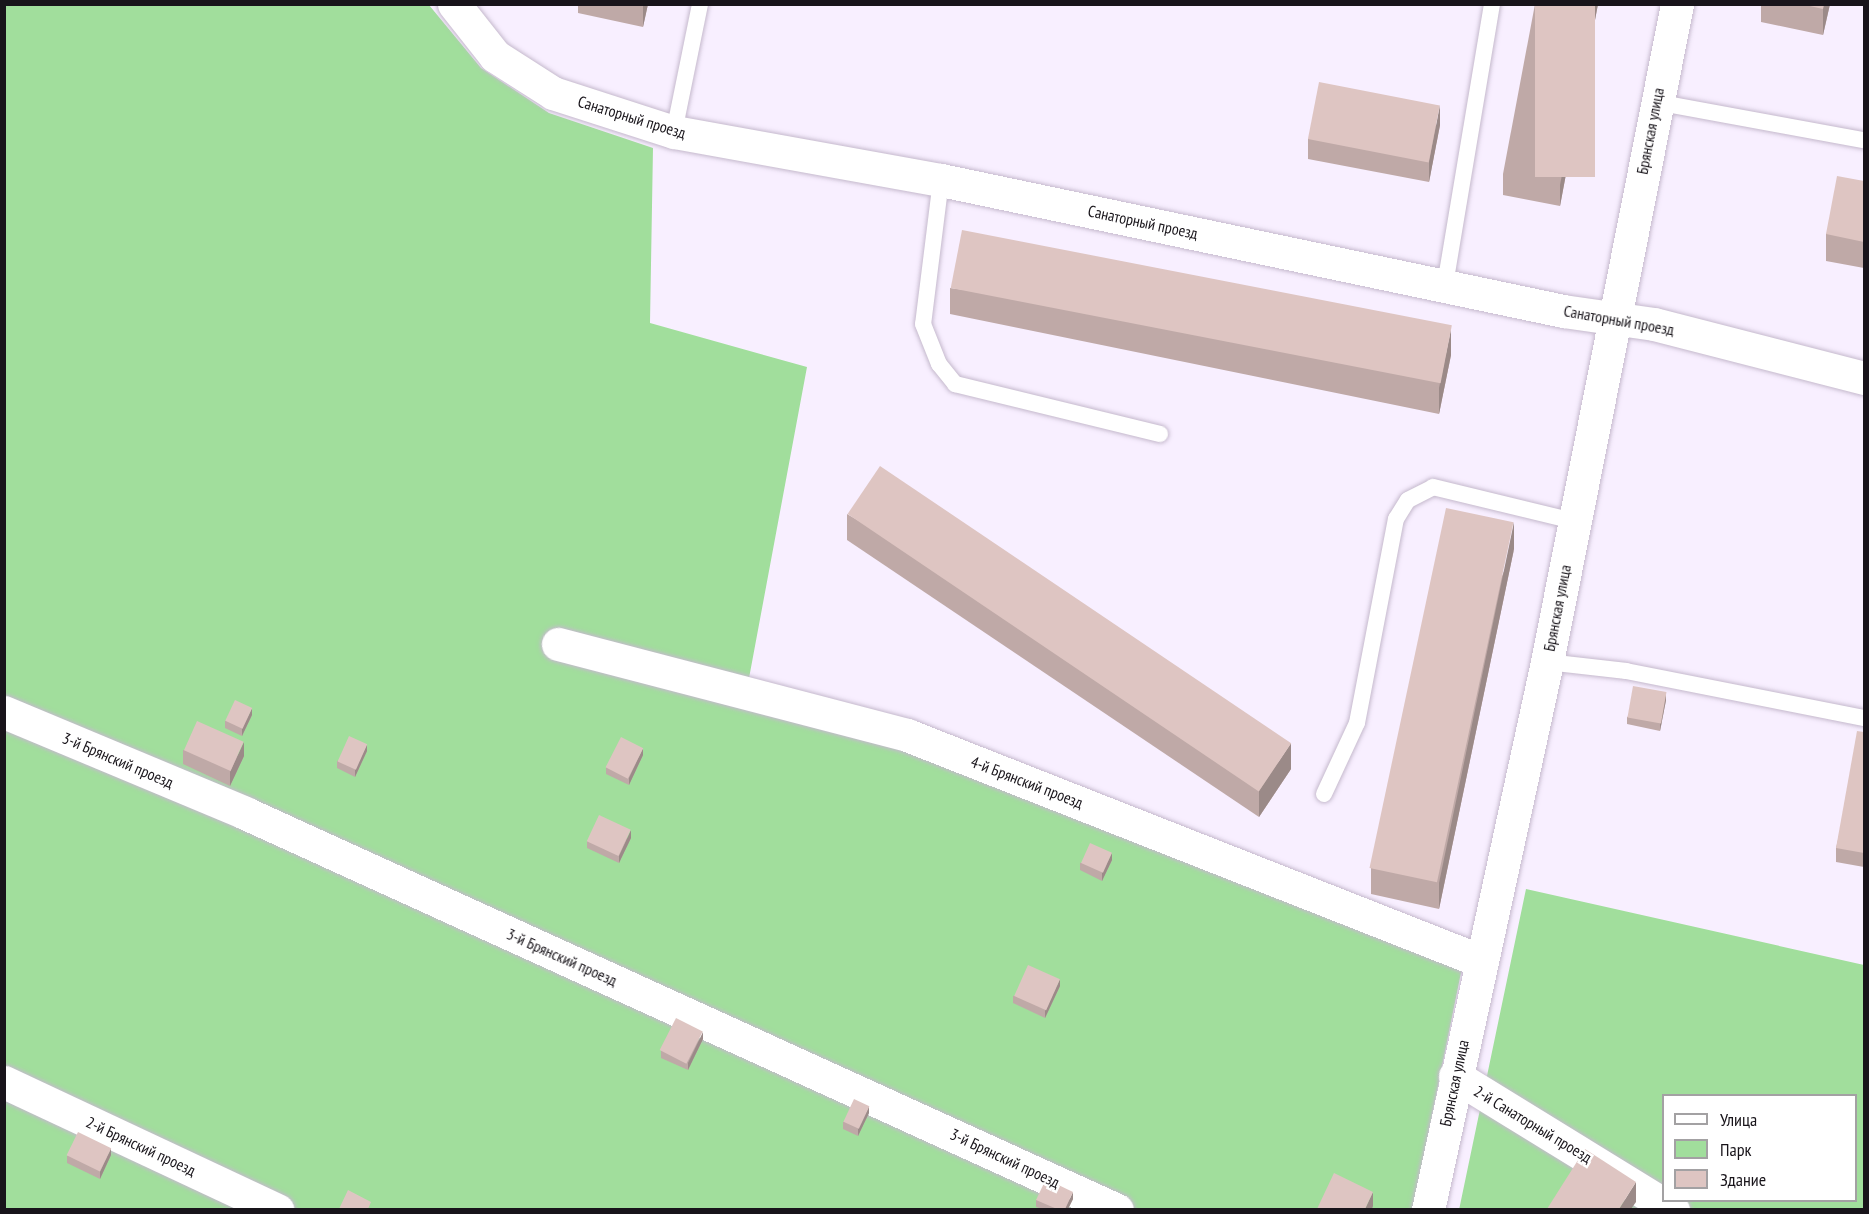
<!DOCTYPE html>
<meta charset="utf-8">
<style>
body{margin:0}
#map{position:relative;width:1869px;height:1214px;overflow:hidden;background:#f8efff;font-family:"PT Sans Narrow",sans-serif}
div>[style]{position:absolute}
.green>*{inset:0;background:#a1de9c}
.roads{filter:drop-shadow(0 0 2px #c5b9cd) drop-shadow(0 0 2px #c5b9cd)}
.lane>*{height:16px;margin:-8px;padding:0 8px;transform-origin:8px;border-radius:8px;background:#fff}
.street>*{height:33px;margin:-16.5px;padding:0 16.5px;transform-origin:16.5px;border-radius:16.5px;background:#fff}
.wall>*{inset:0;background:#bfa9a7}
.shaded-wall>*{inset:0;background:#9b8a88}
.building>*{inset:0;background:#dec5c2;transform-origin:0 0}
span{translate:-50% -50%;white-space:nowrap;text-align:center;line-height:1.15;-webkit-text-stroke:5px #fff;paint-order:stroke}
.street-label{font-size:16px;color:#18141a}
.frame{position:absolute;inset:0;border:6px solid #18141a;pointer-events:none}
.legend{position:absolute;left:1662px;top:1094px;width:195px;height:108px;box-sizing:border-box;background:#fff;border:2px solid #a3a1a3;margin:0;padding:8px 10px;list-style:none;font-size:18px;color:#18141a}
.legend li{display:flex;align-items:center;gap:12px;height:30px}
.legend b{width:30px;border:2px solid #a3a1a3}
</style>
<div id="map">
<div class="green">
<div style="clip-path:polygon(5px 5px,429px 5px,481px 68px,549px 113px,653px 148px,650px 323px,807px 367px,744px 705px,912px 752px,1463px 963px,1413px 1209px,5px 1210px)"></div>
<div style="clip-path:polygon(evenodd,1526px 889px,1864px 965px,1864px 1209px,1459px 1210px,1526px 889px,1664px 1096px,1856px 1096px,1856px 1200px,1664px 1200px,1664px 1096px)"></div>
</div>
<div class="roads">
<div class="lane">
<div style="left:1656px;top:102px;width:211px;rotate:10.4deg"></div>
<div style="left:674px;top:132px;width:131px;rotate:-78.5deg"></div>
<div style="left:941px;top:180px;width:145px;rotate:97.1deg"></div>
<div style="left:923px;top:324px;width:43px;rotate:68.2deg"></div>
<div style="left:939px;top:364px;width:26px;rotate:51deg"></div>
<div style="left:955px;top:384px;width:211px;rotate:13.7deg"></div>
<div style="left:1445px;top:285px;width:285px;rotate:-80.5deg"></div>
<div style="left:1547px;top:662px;width:80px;rotate:6.5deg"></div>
<div style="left:1626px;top:671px;width:243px;rotate:11.2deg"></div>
<div style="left:1324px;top:794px;width:78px;rotate:-65.1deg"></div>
<div style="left:1357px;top:723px;width:208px;rotate:-79.2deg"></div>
<div style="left:1396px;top:519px;width:22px;rotate:-58deg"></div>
<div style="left:1408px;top:500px;width:28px;rotate:-27deg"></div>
<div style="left:1433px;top:487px;width:145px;rotate:13.6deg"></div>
</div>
<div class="street">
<div style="left:454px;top:4px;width:66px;rotate:51.7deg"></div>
<div style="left:495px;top:56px;width:69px;rotate:32.5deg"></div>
<div style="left:553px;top:93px;width:127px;rotate:17.9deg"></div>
<div style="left:674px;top:132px;width:271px;rotate:10.2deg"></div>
<div style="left:941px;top:180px;width:636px;rotate:11.89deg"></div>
<div style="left:1563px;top:311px;width:92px;rotate:8.1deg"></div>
<div style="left:1654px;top:324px;width:217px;rotate:14.4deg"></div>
<div style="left:558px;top:644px;width:361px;rotate:14.6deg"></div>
<div style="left:907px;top:735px;width:617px;rotate:21.49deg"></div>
<div style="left:4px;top:712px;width:261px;rotate:22.7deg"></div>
<div style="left:245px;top:813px;width:958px;rotate:24.48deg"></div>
<div style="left:1455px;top:1076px;width:256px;rotate:31.6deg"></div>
<div style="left:4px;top:1082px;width:302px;rotate:25.1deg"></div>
<div style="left:1428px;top:1210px;width:561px;rotate:-77.75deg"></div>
<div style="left:1547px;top:662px;width:671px;rotate:-78.82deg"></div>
</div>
</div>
<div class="wall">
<div style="clip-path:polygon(578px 4px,648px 4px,643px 27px,578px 13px)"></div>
<div style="clip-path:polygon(1535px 4px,1598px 4px,1560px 206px,1503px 195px,1503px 174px)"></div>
<div style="clip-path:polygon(1761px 4px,1830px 4px,1823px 35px,1761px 22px)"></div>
<div style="clip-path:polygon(1440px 125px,1429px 182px,1308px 159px,1308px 139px)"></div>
<div style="clip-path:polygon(1864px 181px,1864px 268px,1826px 261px,1826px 234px)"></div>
<div style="clip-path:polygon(950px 288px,1451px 355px,1439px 414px,950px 314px)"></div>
<div style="clip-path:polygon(847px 514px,1291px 769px,1259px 817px,847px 540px)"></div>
<div style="clip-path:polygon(1514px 549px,1439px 909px,1371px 894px,1371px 868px)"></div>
<div style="clip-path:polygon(1666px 700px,1660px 731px,1627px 724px,1627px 717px)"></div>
<div style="clip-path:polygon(252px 715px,242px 736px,225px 728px,225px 721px)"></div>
<div style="clip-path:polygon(1864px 732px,1864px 867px,1836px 862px,1836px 848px)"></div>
<div style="clip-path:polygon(183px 750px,244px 756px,230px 786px,183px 764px)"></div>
<div style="clip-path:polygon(367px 751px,355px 777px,337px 768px,337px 761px)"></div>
<div style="clip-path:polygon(643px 755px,629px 785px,606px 774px,606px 767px)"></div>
<div style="clip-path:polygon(631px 838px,619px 863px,587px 848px,587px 841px)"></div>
<div style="clip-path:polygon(1112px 860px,1102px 881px,1080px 870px,1080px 863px)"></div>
<div style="clip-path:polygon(1060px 986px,1045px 1018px,1013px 1003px,1013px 996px)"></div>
<div style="clip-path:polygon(703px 1039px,688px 1070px,661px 1058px,661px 1051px)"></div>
<div style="clip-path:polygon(869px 1113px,858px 1136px,843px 1129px,843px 1122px)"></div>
<div style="clip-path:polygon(111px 1155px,100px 1179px,67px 1163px,67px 1156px)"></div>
<div style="clip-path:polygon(1073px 1199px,1068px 1209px,1042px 1209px,1036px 1207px,1036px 1200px)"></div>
</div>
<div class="shaded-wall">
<div style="clip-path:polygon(643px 4px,648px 4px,643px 27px)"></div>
<div style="clip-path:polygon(1595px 4px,1598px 4px,1560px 206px,1560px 185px)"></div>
<div style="clip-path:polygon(1824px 4px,1830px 4px,1823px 35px,1823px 9px)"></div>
<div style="clip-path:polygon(1440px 105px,1440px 125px,1429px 182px,1429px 162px)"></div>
<div style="clip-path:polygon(1451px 329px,1451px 355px,1439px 414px,1439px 388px)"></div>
<div style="clip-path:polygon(1514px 522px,1514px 549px,1439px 909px,1439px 883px)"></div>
<div style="clip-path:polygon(1666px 692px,1666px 700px,1660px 731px,1660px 724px)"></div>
<div style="clip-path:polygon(252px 708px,252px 715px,242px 736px,242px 729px)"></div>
<div style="clip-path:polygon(244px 742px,244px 756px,230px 786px,230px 772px)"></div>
<div style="clip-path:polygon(1291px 743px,1291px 769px,1259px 817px,1259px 791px)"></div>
<div style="clip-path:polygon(367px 744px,367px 751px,355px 777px,355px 770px)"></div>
<div style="clip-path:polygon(643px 748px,643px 755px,629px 785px,629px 778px)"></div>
<div style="clip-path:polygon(631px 830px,631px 838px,619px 863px,619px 856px)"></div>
<div style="clip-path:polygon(1112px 853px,1112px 860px,1102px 881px,1102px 873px)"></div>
<div style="clip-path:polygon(1060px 979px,1060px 986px,1045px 1018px,1045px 1011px)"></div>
<div style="clip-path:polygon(703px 1032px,703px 1039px,688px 1070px,688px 1063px)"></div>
<div style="clip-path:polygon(869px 1106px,869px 1113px,858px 1136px,858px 1129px)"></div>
<div style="clip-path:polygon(111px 1148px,111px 1155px,100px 1179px,100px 1172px)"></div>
<div style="clip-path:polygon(1636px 1182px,1636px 1202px,1631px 1209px,1619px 1209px)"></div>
<div style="clip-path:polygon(1073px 1192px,1073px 1199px,1068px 1209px,1065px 1209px)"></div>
<div style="clip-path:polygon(1373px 1192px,1373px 1206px,1372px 1209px,1365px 1209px)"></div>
</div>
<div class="building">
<div style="left:1535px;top:4px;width:60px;height:173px"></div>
<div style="clip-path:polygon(1801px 4px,1824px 4px,1823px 9px)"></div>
<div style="left:1319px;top:82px;width:123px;height:58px;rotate:11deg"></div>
<div style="clip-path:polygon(1837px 176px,1864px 181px,1864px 242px,1826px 234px)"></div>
<div style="left:962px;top:230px;width:499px;height:59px;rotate:11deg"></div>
<div style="left:880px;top:466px;width:496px;height:58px;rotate:34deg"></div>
<div style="left:1446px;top:508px;width:69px;height:368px;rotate:12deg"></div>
<div style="left:1633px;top:686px;width:34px;height:32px;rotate:10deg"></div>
<div style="left:235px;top:700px;width:19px;height:23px;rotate:25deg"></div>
<div style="left:197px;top:721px;width:51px;height:32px;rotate:24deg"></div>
<div style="clip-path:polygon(1857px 731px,1864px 732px,1864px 853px,1836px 848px)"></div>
<div style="left:349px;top:736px;width:20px;height:28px;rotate:24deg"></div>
<div style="left:621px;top:737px;width:25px;height:34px;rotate:27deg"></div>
<div style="left:599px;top:815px;width:35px;height:29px;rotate:25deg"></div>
<div style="left:1090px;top:843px;width:24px;height:22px;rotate:24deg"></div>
<div style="left:1028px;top:965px;width:35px;height:34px;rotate:24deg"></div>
<div style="left:676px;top:1018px;width:30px;height:36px;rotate:27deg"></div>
<div style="left:854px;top:1099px;width:17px;height:25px;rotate:25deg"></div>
<div style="left:78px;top:1132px;width:37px;height:26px;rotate:26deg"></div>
<div style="clip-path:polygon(1585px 1149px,1636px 1182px,1619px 1209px,1547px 1209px)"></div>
<div style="clip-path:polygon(1334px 1173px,1373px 1192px,1365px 1209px,1317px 1209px)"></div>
<div style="clip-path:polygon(1046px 1179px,1073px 1192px,1065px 1209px,1057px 1209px,1036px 1200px)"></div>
<div style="clip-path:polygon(348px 1190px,371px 1202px,368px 1209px,339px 1209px)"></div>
</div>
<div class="street-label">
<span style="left:632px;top:117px;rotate:17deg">Санаторный проезд</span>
<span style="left:1650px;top:131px;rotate:-79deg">Брянская улица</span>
<span style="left:1143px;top:222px;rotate:12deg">Санаторный проезд</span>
<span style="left:1619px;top:320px;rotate:10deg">Санаторный проезд</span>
<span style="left:1557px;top:608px;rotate:-79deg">Брянская улица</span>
<span style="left:118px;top:760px;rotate:23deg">3-й Брянский проезд</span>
<span style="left:1027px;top:782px;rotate:21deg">4-й Брянский проезд</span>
<span style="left:562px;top:957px;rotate:24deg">3-й Брянский проезд</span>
<span style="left:1454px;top:1083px;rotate:-78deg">Брянская улица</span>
<span style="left:1533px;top:1124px;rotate:31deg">2-й Санаторный проезд</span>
<span style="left:141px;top:1146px;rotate:25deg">2-й Брянский проезд</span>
<span style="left:1005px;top:1158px;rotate:25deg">3-й Брянский проезд</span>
</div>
<div class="frame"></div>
<ul class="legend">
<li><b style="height:8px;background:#fff"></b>Улица</li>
<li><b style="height:16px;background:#a1de9c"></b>Парк</li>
<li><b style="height:16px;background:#dec5c2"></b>Здание</li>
</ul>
</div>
